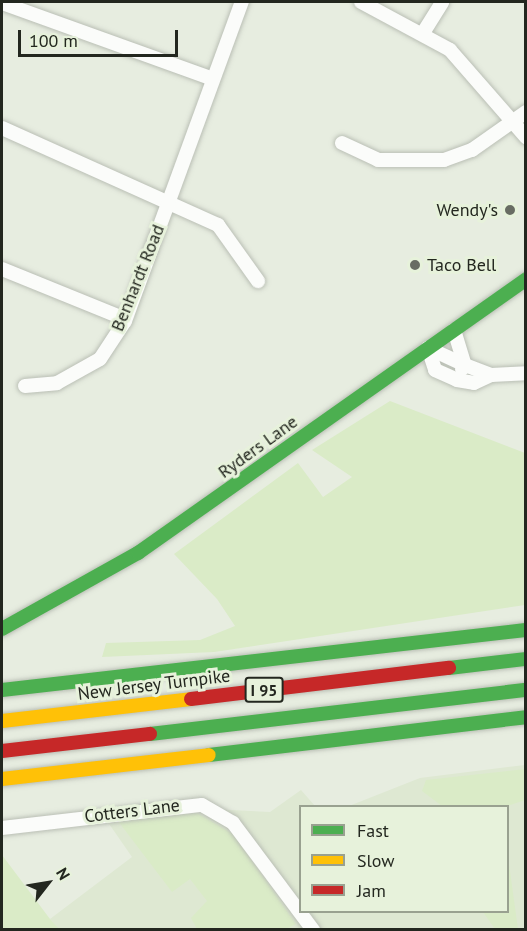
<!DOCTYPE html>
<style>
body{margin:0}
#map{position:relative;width:527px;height:931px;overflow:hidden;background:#e7ede0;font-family:"PT Sans",sans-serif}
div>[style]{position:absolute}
.built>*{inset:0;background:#dee8d2}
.green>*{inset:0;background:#daebc7}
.roads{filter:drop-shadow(0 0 2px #babfb5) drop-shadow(0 0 2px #babfb5)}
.street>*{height:14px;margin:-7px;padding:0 7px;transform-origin:7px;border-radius:7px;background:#fbfcfa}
.fast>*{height:14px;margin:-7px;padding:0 7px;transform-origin:7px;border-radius:7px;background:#4caf50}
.slow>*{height:14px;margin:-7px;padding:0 7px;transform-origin:7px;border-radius:7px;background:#ffc107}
.jam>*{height:14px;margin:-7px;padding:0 7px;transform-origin:7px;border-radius:7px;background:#c62828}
.dots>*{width:16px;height:16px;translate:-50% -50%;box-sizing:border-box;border:3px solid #e7f2db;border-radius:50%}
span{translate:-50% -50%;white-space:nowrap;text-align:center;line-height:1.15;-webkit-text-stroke:6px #e7f2db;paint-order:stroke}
.shield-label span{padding:2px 4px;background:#e7f2db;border:2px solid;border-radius:4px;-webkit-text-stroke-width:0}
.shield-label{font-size:16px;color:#23271f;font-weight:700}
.poi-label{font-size:18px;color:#23271f}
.right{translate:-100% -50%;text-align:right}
.left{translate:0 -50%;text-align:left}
.street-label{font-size:18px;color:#23271f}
.frame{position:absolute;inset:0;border:3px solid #23271f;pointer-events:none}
.legend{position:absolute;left:299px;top:805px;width:210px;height:108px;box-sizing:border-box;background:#e7f2db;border:2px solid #99a190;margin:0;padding:8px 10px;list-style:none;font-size:18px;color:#23271f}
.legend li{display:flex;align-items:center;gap:12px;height:30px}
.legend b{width:30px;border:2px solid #99a190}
.north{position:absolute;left:18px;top:853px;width:60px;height:60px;-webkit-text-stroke:4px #e7f2db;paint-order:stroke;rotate:59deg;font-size:16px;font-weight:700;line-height:24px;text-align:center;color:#23271f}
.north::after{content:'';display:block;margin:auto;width:21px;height:27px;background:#23271f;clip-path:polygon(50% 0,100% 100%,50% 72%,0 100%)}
.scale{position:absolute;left:18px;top:30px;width:160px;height:27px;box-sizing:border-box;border:3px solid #23271f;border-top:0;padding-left:8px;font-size:18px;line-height:21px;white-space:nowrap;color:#23271f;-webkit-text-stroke:4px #e7f2db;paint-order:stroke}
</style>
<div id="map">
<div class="built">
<div style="clip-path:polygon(525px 765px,525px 929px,59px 930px,50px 919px,132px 857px,105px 818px,189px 808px,270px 812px,301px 790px,315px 806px,300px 806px,300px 912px,508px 912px,508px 806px,349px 806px,420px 778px)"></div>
</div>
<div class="green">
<div style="clip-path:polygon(390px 401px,525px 453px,525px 605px,214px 652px,102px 657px,106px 643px,200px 640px,235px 626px,217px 599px,174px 554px,298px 463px,323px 497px,352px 477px,312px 450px)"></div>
<div style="clip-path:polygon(525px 769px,525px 800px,507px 806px,442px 806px,422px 791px,426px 780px)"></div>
<div style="clip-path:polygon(197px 813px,233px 834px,296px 924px,286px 929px,197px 929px,191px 918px,207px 901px,190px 879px,172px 892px,118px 821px)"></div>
<div style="clip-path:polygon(2px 855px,50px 919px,59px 929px,2px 929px)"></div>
<div style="clip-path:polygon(508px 857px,518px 929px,495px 929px,483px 912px,508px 912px)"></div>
</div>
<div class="roads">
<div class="street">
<div style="left:361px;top:2px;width:101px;rotate:28.3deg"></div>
<div style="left:450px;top:50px;width:116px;rotate:48.9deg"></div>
<div style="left:2px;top:3px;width:224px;rotate:19.8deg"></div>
<div style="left:423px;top:33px;width:36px;rotate:-58deg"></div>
<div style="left:2px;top:128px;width:237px;rotate:24.2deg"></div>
<div style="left:218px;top:225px;width:69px;rotate:54.5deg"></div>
<div style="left:342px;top:143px;width:40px;rotate:25deg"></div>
<div style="left:378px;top:160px;width:66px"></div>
<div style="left:444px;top:160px;width:30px;rotate:-20deg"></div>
<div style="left:472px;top:150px;width:66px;rotate:-35.1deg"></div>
<div style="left:2px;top:269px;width:133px;rotate:22.1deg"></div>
<div style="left:454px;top:330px;width:37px;rotate:73deg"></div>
<div style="left:465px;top:365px;width:28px;rotate:21deg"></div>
<div style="left:428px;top:348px;width:23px;rotate:72deg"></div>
<div style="left:435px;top:370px;width:24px;rotate:24deg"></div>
<div style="left:457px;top:380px;width:17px;rotate:10deg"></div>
<div style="left:474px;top:383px;width:19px;rotate:-25deg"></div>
<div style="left:491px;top:375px;width:35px;rotate:-3deg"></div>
<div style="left:428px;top:348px;width:41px;rotate:24.7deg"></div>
<div style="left:465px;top:365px;width:5px;rotate:127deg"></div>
<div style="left:25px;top:386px;width:32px;rotate:-5deg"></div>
<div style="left:57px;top:383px;width:49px;rotate:-29.2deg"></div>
<div style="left:100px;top:359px;width:45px;rotate:-56.7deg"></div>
<div style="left:125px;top:321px;width:340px;rotate:-69.9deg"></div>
<div style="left:2px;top:828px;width:201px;rotate:-6.6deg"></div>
<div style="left:202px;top:805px;width:36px;rotate:30deg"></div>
<div style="left:233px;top:823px;width:134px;rotate:53.2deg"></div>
</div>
<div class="fast">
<div style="left:2px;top:629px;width:156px;rotate:-29.2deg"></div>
<div style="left:138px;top:553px;width:475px;rotate:-35.2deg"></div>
<div style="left:449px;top:668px;width:78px;rotate:-6.7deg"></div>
<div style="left:2px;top:690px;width:527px;rotate:-6.53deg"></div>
<div style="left:150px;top:734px;width:379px;rotate:-6.7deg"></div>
<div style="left:209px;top:755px;width:319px;rotate:-6.8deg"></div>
</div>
<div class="slow">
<div style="left:2px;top:721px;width:190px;rotate:-6.6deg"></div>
<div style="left:2px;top:779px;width:208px;rotate:-6.6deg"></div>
</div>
<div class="jam">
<div style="left:191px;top:699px;width:260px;rotate:-6.9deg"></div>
<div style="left:2px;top:751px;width:149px;rotate:-6.6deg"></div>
</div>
</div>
<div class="dots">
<div style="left:510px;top:210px;background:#686c63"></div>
<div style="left:415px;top:265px;background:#686c63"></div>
</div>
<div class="shield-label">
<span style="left:264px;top:690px">I 95</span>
</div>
<div class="poi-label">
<span class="right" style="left:498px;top:210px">Wendy's</span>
<span class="left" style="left:427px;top:265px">Taco Bell</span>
</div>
<div class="street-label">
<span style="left:138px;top:278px;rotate:-68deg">Benhardt Road</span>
<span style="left:258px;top:447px;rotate:-36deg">Ryders Lane</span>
<span style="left:154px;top:685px;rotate:-7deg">New Jersey Turnpike</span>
<span style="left:132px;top:811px;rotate:-7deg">Cotters Lane</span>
</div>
<div class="frame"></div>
<ul class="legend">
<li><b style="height:8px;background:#4caf50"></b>Fast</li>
<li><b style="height:8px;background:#ffc107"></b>Slow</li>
<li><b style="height:8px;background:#c62828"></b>Jam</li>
</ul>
<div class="north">N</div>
<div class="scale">100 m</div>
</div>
